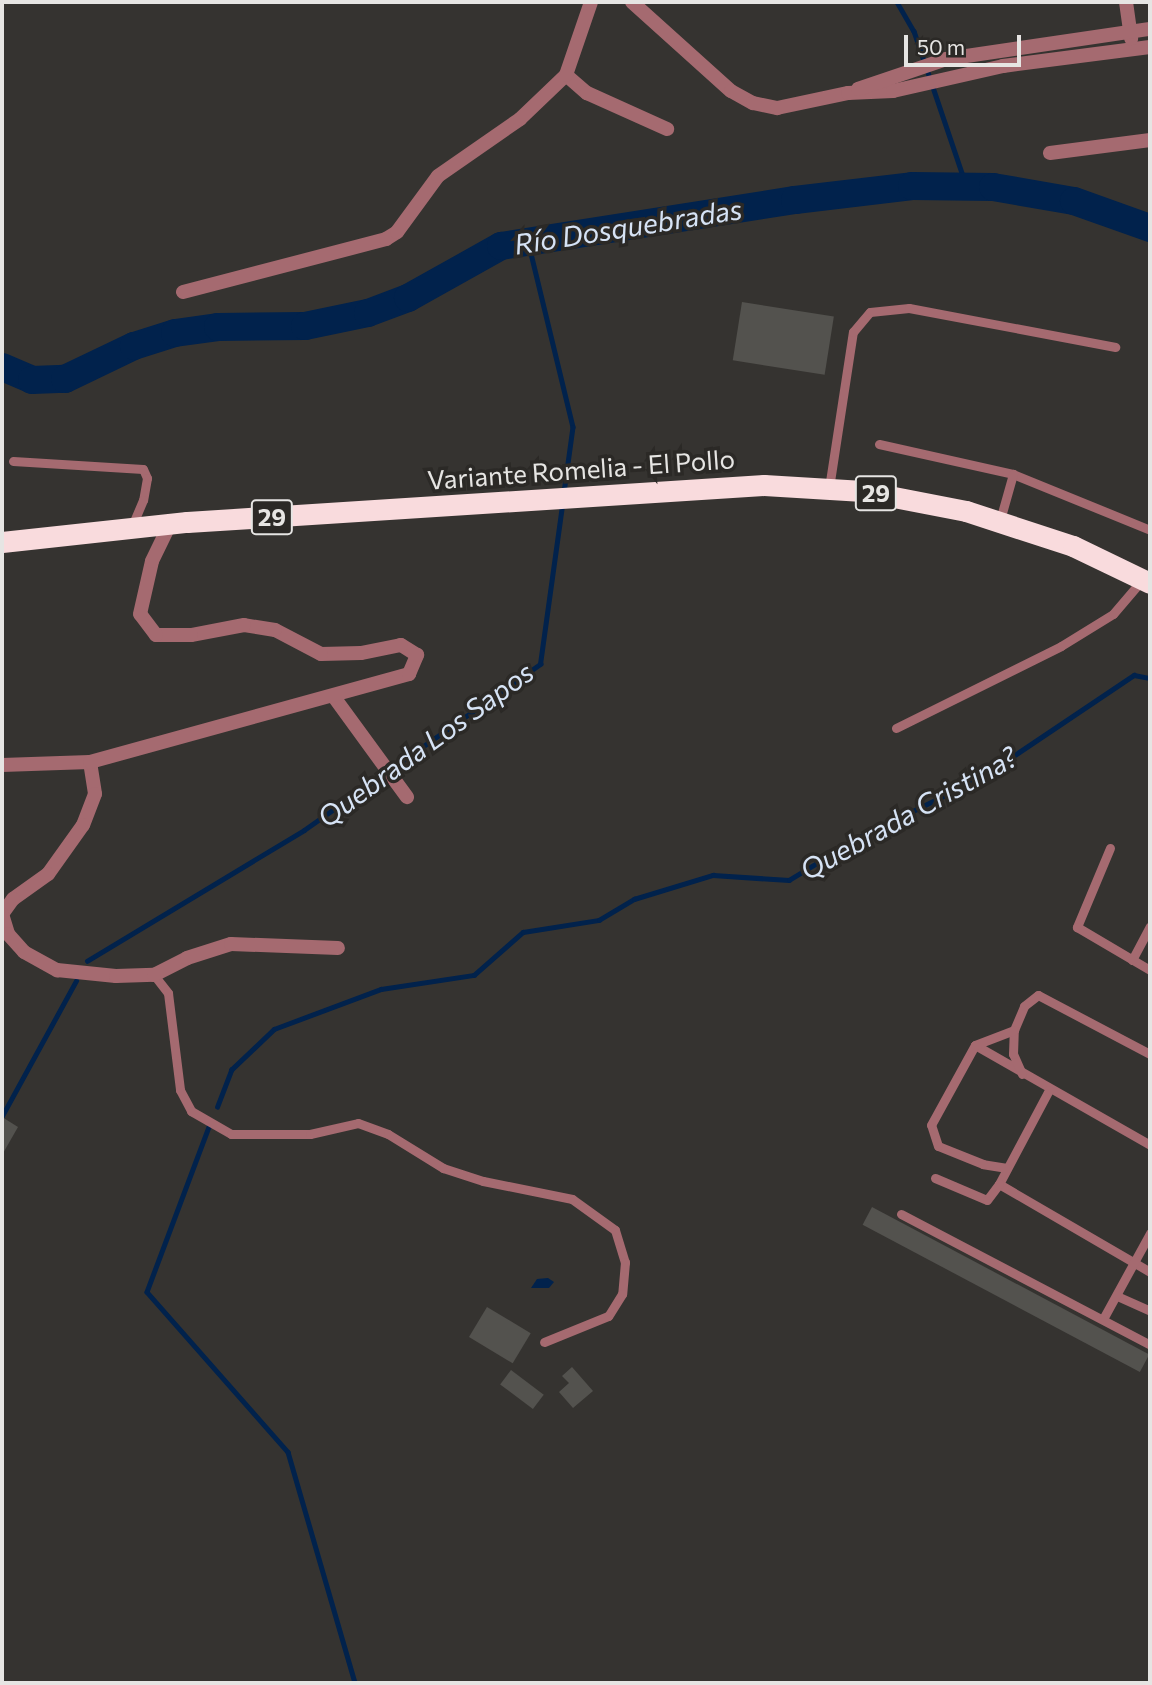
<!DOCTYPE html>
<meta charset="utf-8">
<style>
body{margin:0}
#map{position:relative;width:1152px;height:1685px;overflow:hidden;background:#353330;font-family:Commissioner,sans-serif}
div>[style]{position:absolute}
.water>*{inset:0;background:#01224c}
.stream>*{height:4.5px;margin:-2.25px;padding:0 2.25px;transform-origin:2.25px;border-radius:2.25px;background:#01224c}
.river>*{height:28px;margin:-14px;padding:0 14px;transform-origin:14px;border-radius:14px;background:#01224c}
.building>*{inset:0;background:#53524e;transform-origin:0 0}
.lane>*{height:9px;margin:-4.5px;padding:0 4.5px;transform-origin:4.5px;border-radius:4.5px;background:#a56a70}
.street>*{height:14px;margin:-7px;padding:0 7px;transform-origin:7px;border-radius:7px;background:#a56a70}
.highway>*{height:21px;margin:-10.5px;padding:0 10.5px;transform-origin:10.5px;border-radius:10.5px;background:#f9dbdd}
span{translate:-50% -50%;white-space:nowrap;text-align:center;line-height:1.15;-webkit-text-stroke:7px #2b2926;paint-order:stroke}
.shield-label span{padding:2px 5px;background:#2b2926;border:2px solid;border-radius:5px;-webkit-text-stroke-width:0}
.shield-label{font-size:24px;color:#e6e5e3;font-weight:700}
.street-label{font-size:26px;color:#e6e5e3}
.water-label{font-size:28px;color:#d6e3f5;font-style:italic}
.frame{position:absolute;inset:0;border:4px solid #e6e5e3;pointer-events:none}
.scale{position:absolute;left:904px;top:35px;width:117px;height:32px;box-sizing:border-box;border:4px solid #e6e5e3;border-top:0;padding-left:9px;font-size:21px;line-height:24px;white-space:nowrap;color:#e6e5e3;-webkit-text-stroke:5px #2b2926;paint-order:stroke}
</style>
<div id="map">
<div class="water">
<div style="clip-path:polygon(548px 1278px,554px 1282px,549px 1288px,531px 1288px,537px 1279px)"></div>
</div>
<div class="stream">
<div style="left:897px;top:2px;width:34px;rotate:60deg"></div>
<div style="left:914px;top:31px;width:163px;rotate:71.3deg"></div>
<div style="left:528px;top:241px;width:191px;rotate:76.4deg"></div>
<div style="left:573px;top:427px;width:67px;rotate:97.8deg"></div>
<div style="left:87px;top:961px;width:253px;rotate:-31.1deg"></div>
<div style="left:304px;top:830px;width:289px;rotate:-35.1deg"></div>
<div style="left:540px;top:664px;width:161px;rotate:-82.1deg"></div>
<div style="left:217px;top:1107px;width:40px;rotate:-69deg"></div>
<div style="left:231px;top:1070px;width:59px;rotate:-43.6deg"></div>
<div style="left:274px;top:1029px;width:114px;rotate:-20.5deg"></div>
<div style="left:381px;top:989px;width:94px;rotate:-8.6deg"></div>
<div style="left:474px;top:975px;width:65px;rotate:-41.3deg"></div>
<div style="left:523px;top:932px;width:77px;rotate:-9deg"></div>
<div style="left:599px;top:920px;width:41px;rotate:-31deg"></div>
<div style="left:634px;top:899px;width:83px;rotate:-16.9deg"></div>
<div style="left:713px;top:875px;width:76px;rotate:3.8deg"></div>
<div style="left:789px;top:880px;width:83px;rotate:-31.2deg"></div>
<div style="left:860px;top:837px;width:136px;rotate:-26.2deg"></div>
<div style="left:982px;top:777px;width:183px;rotate:-33.9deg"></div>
<div style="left:1134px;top:675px;width:16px;rotate:11deg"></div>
<div style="left:2px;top:1116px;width:154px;rotate:-61.3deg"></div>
<div style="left:209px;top:1127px;width:176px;rotate:110.6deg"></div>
<div style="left:147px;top:1292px;width:213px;rotate:48.6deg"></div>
<div style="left:288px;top:1452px;width:241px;rotate:73.8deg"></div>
</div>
<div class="river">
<div style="left:2px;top:367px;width:33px;rotate:23deg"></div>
<div style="left:32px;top:380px;width:33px;rotate:-2deg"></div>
<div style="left:65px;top:379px;width:76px;rotate:-25.6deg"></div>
<div style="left:134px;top:346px;width:43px;rotate:-17.6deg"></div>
<div style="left:175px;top:333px;width:43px;rotate:-7.9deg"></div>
<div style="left:218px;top:327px;width:87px;rotate:-0.7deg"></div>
<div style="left:305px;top:326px;width:64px;rotate:-11.7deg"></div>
<div style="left:368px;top:313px;width:43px;rotate:-20.6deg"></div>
<div style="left:408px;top:298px;width:107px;rotate:-29.2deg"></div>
<div style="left:501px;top:246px;width:298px;rotate:-8.9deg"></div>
<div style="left:795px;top:200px;width:118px;rotate:-6.8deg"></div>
<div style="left:912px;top:186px;width:81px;rotate:0.7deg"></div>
<div style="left:993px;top:187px;width:82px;rotate:9.8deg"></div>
<div style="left:1074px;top:201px;width:81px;rotate:19.6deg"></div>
</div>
<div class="building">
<div style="left:742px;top:302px;width:93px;height:59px;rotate:9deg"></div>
<div style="clip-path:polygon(2px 1117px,18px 1127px,2px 1155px)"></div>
<div style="left:872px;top:1207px;width:314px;height:20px;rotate:28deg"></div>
<div style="left:487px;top:1307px;width:51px;height:35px;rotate:31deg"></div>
<div style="clip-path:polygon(572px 1367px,593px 1391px,573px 1408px,559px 1392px,569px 1383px,562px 1376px)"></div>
<div style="left:511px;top:1370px;width:41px;height:18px;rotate:37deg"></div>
</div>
<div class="lane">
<div style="left:879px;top:444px;width:137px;rotate:12.6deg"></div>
<div style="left:1013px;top:474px;width:148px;rotate:22.2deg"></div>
<div style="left:13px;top:461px;width:130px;rotate:3.5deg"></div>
<div style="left:143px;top:469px;width:10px;rotate:66deg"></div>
<div style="left:147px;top:478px;width:22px;rotate:100deg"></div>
<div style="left:143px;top:500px;width:28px;rotate:113deg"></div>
<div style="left:829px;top:488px;width:158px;rotate:-81.3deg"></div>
<div style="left:853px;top:332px;width:26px;rotate:-50deg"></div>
<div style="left:870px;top:312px;width:39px;rotate:-6deg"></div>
<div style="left:909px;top:308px;width:210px;rotate:10.7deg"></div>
<div style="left:1000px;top:520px;width:48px;rotate:-74.2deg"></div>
<div style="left:896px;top:728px;width:184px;rotate:-26.4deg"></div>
<div style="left:1061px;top:646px;width:61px;rotate:-31.6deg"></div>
<div style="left:1113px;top:614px;width:45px;rotate:-49.5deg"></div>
<div style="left:1110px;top:848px;width:86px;rotate:112.7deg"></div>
<div style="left:1077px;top:927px;width:85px;rotate:30.5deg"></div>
<div style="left:1132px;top:960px;width:38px;rotate:-62deg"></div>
<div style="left:154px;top:975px;width:23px;rotate:52deg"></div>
<div style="left:168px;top:993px;width:98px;rotate:82.9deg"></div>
<div style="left:180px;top:1090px;width:24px;rotate:62deg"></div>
<div style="left:191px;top:1111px;width:46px;rotate:29.9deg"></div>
<div style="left:231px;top:1134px;width:79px"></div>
<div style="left:310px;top:1134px;width:49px;rotate:-12.9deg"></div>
<div style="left:358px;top:1123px;width:32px;rotate:20deg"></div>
<div style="left:388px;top:1134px;width:65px;rotate:31.7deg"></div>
<div style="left:443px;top:1168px;width:42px;rotate:18deg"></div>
<div style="left:483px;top:1181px;width:91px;rotate:11.4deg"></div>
<div style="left:572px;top:1199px;width:53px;rotate:35.8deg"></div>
<div style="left:615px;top:1230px;width:34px;rotate:73deg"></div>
<div style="left:625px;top:1262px;width:32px;rotate:95deg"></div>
<div style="left:622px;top:1294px;width:26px;rotate:122deg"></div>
<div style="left:608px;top:1316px;width:69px;rotate:157.9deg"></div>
<div style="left:975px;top:1045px;width:202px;rotate:29.7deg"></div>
<div style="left:1022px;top:1074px;width:22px;rotate:-114deg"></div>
<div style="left:1013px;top:1054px;width:24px;rotate:-88deg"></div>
<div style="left:1014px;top:1030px;width:26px;rotate:-67deg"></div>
<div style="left:1024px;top:1006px;width:18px;rotate:-38deg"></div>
<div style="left:1038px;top:995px;width:127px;rotate:27.8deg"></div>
<div style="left:1049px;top:1090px;width:106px;rotate:118deg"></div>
<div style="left:999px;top:1184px;width:175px;rotate:30.2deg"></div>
<div style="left:1007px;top:1168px;width:24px;rotate:-171deg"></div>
<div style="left:983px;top:1164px;width:48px;rotate:-158.2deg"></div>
<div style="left:938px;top:1146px;width:22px;rotate:-108deg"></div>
<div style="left:931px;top:1125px;width:91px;rotate:-61.2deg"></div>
<div style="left:975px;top:1045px;width:42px;rotate:-21deg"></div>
<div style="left:935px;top:1178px;width:56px;rotate:22.9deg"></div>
<div style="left:987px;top:1200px;width:20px;rotate:-53deg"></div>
<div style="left:901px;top:1214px;width:281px;rotate:27.7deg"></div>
<div style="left:1117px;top:1296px;width:36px;rotate:24deg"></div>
<div style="left:1103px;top:1319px;width:98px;rotate:-61.3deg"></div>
</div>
<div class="street">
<div style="left:632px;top:2px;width:133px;rotate:42deg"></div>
<div style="left:731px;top:91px;width:25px;rotate:29deg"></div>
<div style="left:753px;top:103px;width:25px;rotate:12deg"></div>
<div style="left:777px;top:108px;width:73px;rotate:-11.9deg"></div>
<div style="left:848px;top:93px;width:45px;rotate:-2.5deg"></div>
<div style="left:893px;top:91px;width:113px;rotate:-12.8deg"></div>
<div style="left:1003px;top:66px;width:148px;rotate:-7.4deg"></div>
<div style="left:1126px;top:2px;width:37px;rotate:82deg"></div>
<div style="left:566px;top:75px;width:28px;rotate:41deg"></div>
<div style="left:587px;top:93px;width:88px;rotate:24.2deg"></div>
<div style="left:858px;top:89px;width:93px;rotate:-18.8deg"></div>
<div style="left:946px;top:59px;width:206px;rotate:-8.4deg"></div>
<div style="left:1050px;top:153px;width:101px;rotate:-7.4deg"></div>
<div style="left:183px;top:292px;width:210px;rotate:-14.6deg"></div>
<div style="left:386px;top:239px;width:13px;rotate:-32deg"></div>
<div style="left:397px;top:232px;width:69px;rotate:-53.8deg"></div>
<div style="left:438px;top:176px;width:100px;rotate:-34.8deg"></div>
<div style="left:520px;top:119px;width:64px;rotate:-43.7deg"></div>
<div style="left:566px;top:75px;width:77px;rotate:-71.1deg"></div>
<div style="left:334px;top:697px;width:124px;rotate:53.9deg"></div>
<div style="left:90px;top:762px;width:32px;rotate:81deg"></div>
<div style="left:95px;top:794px;width:33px;rotate:111deg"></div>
<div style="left:83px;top:825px;width:60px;rotate:125.5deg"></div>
<div style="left:48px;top:874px;width:43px;rotate:144.5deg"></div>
<div style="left:13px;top:899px;width:19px;rotate:126deg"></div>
<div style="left:2px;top:914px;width:21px;rotate:73deg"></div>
<div style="left:8px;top:934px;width:24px;rotate:48deg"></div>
<div style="left:24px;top:952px;width:38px;rotate:29deg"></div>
<div style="left:57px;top:970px;width:59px;rotate:5.8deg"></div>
<div style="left:116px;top:976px;width:38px;rotate:-2deg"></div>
<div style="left:154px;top:975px;width:37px;rotate:-27deg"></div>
<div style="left:187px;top:958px;width:46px;rotate:-17.7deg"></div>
<div style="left:231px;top:944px;width:107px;rotate:2.1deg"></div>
<div style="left:2px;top:765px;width:88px;rotate:-2deg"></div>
<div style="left:90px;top:762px;width:331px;rotate:-15.4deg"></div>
<div style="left:409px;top:674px;width:21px;rotate:-67deg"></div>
<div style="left:417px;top:655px;width:19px;rotate:-148deg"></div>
<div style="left:401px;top:645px;width:41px;rotate:168.7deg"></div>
<div style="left:361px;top:653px;width:40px;rotate:178.6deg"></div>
<div style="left:321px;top:654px;width:52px;rotate:-152.4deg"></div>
<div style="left:275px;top:630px;width:31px;rotate:-171deg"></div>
<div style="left:244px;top:625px;width:54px;rotate:169.3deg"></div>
<div style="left:191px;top:635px;width:35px;rotate:180deg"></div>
<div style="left:156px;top:635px;width:26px;rotate:-127deg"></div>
<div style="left:140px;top:614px;width:54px;rotate:-77.2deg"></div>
<div style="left:152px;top:561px;width:41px;rotate:-64.1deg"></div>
</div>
<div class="highway">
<div style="left:2px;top:542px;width:186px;rotate:-6.2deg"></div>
<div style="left:187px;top:522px;width:578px;rotate:-3.67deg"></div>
<div style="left:764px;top:485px;width:99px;rotate:3.5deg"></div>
<div style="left:863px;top:491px;width:105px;rotate:11deg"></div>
<div style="left:966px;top:511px;width:113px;rotate:18.1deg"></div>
<div style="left:1073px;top:546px;width:85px;rotate:25.7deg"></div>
</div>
<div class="shield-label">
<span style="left:876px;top:493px">29</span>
<span style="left:272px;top:517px">29</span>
</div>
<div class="street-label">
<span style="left:581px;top:469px;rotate:-4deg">Variante Romelia - El Pollo</span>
</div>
<div class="water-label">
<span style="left:628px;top:226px;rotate:-9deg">Río Dosquebradas</span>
<span style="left:425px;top:744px;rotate:-36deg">Quebrada Los Sapos</span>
<span style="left:908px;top:813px;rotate:-29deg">Quebrada Cristina?</span>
</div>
<div class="frame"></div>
<div class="scale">50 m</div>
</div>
